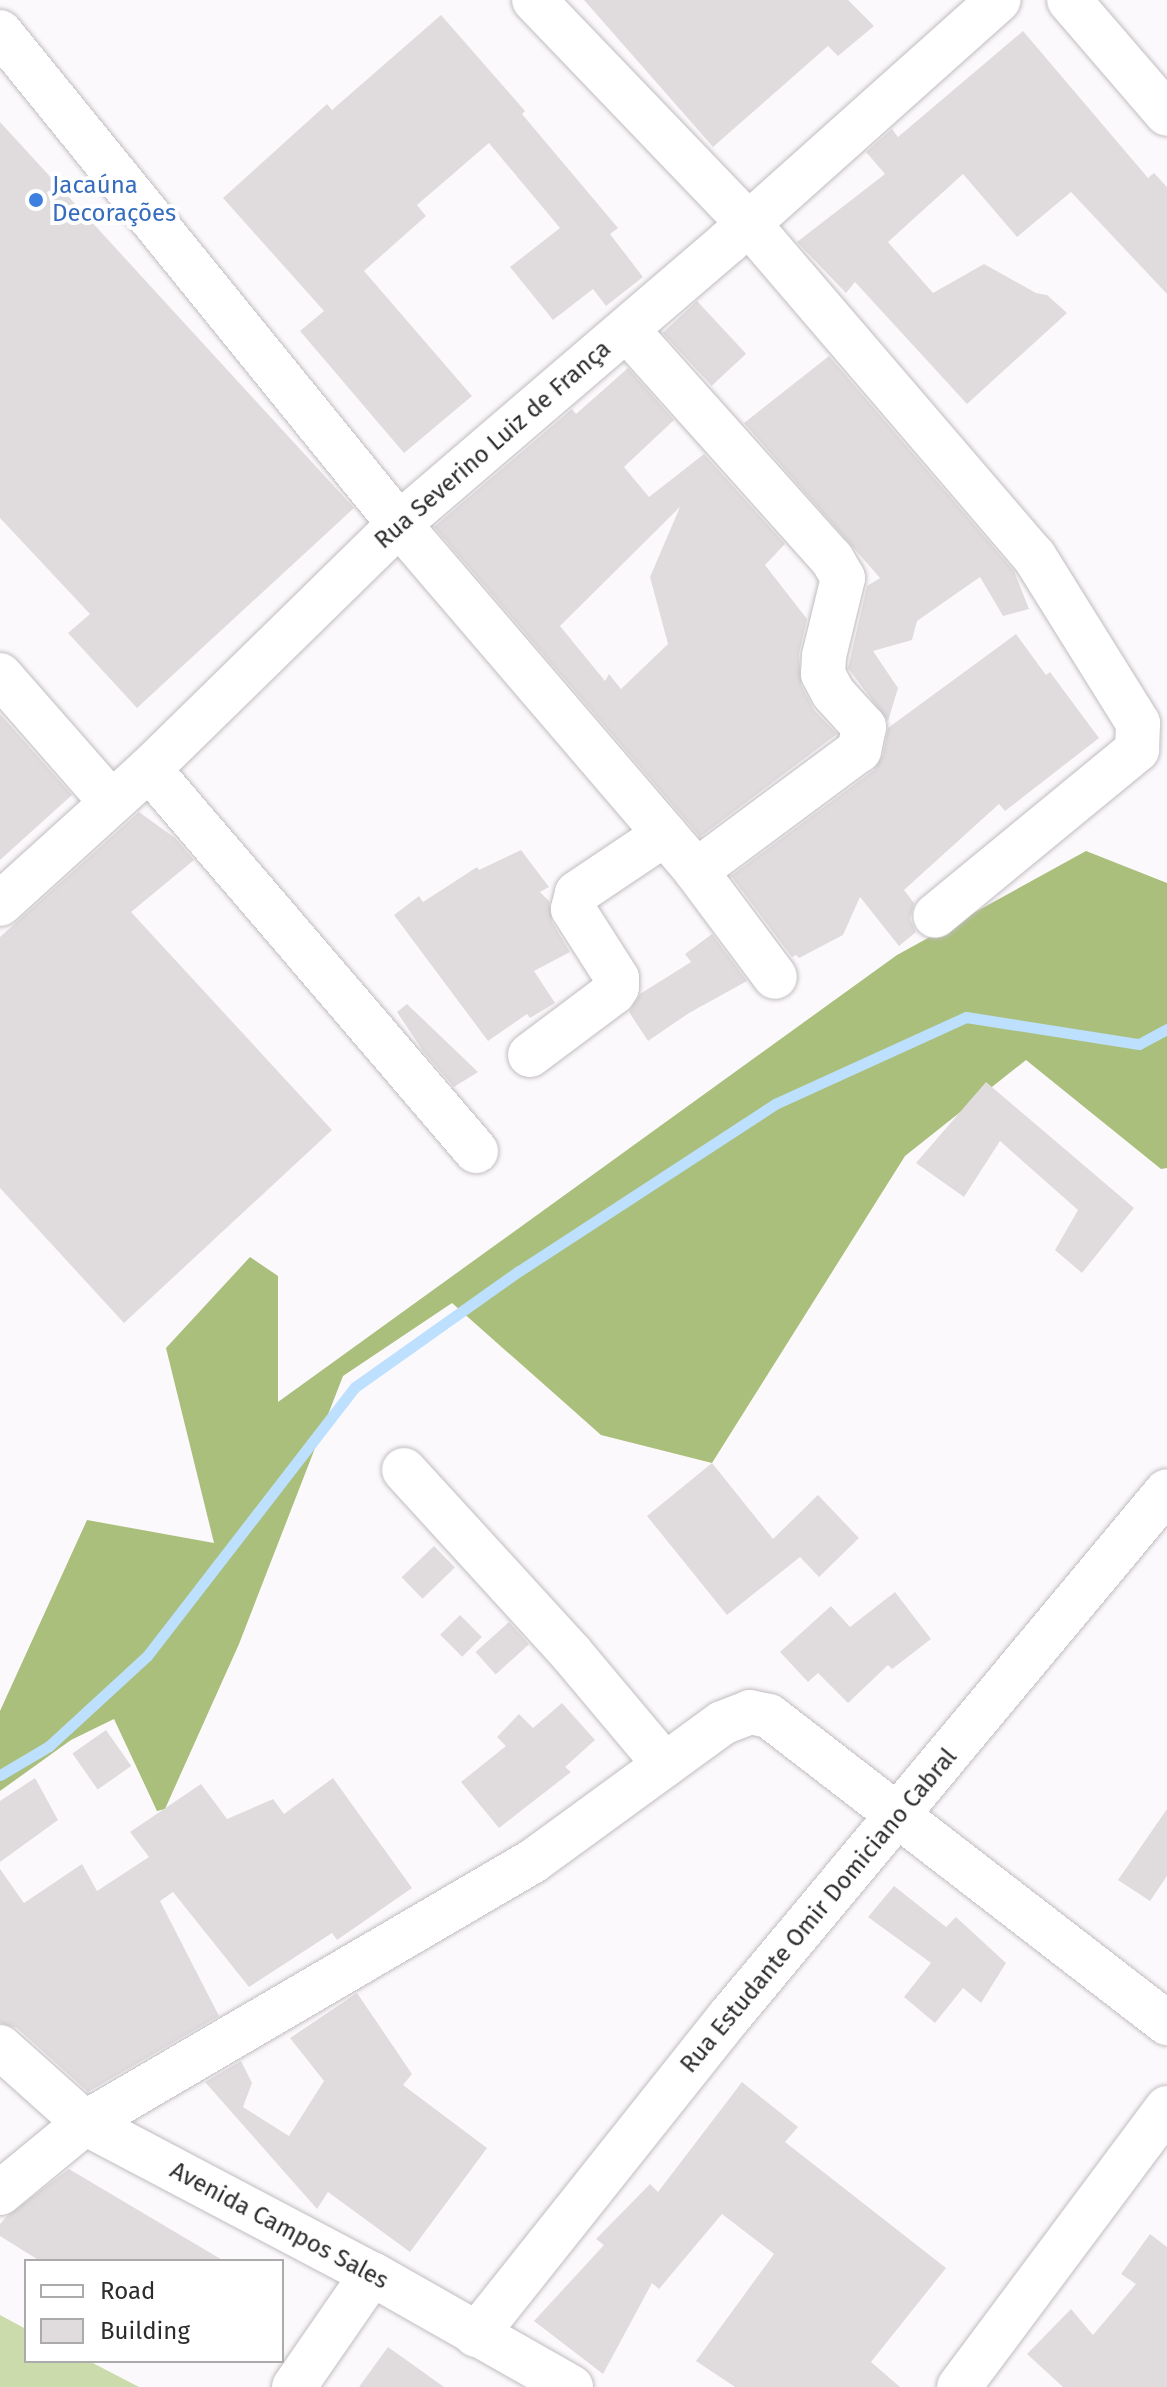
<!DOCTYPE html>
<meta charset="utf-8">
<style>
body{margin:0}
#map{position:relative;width:1167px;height:2387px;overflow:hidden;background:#fcf9fc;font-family:"Fira Sans",sans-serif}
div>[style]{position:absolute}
.green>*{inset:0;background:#cbdbab}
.forest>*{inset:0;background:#aabf7b}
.stream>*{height:11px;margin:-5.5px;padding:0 5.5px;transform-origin:5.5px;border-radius:5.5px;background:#bde0fe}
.building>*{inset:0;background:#e0dcde;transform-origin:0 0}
.roads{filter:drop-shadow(0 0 2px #c0bdc0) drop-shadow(0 0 2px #c0bdc0)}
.minor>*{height:44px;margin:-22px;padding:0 22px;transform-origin:22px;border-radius:22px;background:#fff}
.dots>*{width:22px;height:22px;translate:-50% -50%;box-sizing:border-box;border:4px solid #fff;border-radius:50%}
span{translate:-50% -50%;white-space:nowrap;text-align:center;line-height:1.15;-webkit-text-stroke:8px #fff;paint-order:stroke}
.shop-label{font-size:24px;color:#366cbe}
.left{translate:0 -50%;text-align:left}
.street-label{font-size:24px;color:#2d2c2d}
.legend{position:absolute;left:24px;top:2259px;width:260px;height:104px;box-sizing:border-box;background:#fff;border:2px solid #ababab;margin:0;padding:10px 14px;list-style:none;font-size:24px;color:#2d2c2d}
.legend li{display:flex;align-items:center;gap:16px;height:40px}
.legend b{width:40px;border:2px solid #ababab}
</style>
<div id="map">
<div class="green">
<div style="clip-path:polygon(0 2315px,26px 2329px,26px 2361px,89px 2361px,139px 2387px,0 2387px)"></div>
</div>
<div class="forest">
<div style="clip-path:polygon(1086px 851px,1167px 883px,1167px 1168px,1161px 1169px,1026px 1060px,905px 1156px,712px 1463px,601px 1435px,452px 1303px,343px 1376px,239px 1644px,165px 1809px,157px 1811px,114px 1719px,71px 1740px,0 1791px,0 1711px,87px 1520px,214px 1543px,166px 1348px,250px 1257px,278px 1276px,278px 1402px,897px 955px)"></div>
</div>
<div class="stream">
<div style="left:0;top:1775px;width:57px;rotate:-30.6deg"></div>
<div style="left:49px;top:1746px;width:133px;rotate:-42.6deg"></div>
<div style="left:147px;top:1656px;width:340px;rotate:-52.3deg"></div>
<div style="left:355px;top:1387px;width:201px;rotate:-35.3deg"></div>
<div style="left:519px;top:1271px;width:306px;rotate:-33.1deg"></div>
<div style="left:775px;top:1104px;width:210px;rotate:-24.5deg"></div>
<div style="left:966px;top:1017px;width:175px;rotate:8.9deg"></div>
<div style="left:1139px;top:1044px;width:32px;rotate:-28deg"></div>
</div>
<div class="building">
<div style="clip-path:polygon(584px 0,848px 0,874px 26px,838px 56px,828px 46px,713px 147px)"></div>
<div style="clip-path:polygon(441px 15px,525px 111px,522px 114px,618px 228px,610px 234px,643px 277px,606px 306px,593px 289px,553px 320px,510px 267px,560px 228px,489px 143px,417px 205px,426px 216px,364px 271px,472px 396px,404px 453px,300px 331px,324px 311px,223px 198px,327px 104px,332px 110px)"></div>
<div style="clip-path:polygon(1023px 31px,1148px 178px,1154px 173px,1167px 187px,1167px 294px,1071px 192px,1017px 237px,963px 174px,888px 242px,933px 293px,984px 264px,1036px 293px,1047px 295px,1067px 313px,967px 404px,855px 282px,846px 293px,797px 242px,885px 174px,866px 152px,892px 129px,898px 137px)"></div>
<div style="clip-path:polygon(0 122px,354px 508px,137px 708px,68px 633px,90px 614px,0 518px)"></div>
<div style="left:697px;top:301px;width:72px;height:47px;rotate:47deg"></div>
<div style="clip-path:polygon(829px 356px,1014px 571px,1029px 609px,1003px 616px,980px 577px,917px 621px,912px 640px,873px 651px,898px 688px,888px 721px,848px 668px,867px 586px,880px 578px,744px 423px)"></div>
<div style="clip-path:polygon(evenodd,628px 368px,674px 420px,624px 467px,649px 497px,704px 454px,785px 544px,765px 565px,807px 619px,799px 654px,801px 685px,814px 710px,837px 734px,700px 837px,434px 527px,572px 409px,576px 414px,628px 368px,680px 507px,650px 577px,668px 644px,621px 689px,609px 674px,605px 681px,560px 626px,680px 507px)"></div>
<div style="clip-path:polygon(1016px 634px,1046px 675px,1050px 672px,1099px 738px,1005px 811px,999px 804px,904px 890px,914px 903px,910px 919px,916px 932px,899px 946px,860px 897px,843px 935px,799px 958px,796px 955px,792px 957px,731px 876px,874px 770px,883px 755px,888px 728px)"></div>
<div style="clip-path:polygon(0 714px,72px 795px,0 860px)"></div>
<div style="clip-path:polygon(139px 812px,175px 838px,194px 860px,131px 912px,332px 1130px,124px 1323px,0 1188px,0 937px)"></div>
<div style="clip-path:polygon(521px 850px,549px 887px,540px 892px,549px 901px,552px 922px,570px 952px,534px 971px,555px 1003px,530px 1018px,527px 1014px,488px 1041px,394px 915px,419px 896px,423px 902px,477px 867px,479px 870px)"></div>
<div style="clip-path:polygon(712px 934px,747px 981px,689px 1013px,648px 1041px,629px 1012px,640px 994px,691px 962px,685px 954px)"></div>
<div style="clip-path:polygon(407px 1004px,478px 1072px,454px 1087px,423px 1051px,397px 1012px)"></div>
<div style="clip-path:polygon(986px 1082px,1134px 1208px,1082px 1273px,1055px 1250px,1078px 1210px,1000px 1141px,964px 1197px,916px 1163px)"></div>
<div style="clip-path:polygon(712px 1463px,773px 1539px,818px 1495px,859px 1538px,819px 1577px,800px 1557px,727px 1615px,647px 1516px)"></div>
<div style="left:434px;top:1546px;width:30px;height:45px;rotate:46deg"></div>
<div style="clip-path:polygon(895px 1592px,931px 1639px,892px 1669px,888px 1665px,848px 1703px,818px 1673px,808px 1682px,780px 1652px,831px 1606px,850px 1627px)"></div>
<div style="left:460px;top:1615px;width:31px;height:28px;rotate:45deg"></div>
<div style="left:509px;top:1622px;width:30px;height:45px;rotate:48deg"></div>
<div style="clip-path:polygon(562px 1703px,595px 1740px,565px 1767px,571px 1772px,499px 1828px,461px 1782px,506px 1746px,497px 1737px,519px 1714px,533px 1728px)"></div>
<div style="left:106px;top:1730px;width:44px;height:41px;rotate:55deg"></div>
<div style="clip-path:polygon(35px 1778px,58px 1820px,0 1862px,0 1801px)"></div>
<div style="clip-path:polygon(333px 1778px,412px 1888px,337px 1940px,332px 1933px,249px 1987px,173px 1892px,160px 1901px,219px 2016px,88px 2092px,17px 2028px,0 2023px,0 1869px,24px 1903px,82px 1864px,97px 1891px,149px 1857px,130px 1832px,201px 1784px,227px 1819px,273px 1799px,284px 1814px)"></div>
<div style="clip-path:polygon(1167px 1809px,1167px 1876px,1150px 1901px,1118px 1880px)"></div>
<div style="clip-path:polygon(894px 1886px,946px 1927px,956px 1917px,1006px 1963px,981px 2003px,963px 1988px,935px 2023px,904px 1997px,931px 1963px,868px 1917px)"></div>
<div style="clip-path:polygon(357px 1993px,412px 2074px,403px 2085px,487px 2148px,410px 2252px,328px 2192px,317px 2209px,205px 2082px,241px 2061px,252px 2083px,243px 2107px,289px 2136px,324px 2081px,290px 2038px)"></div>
<div style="clip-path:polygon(742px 2082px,798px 2127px,785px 2142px,946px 2268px,871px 2362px,900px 2387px,735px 2387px,696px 2361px,774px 2254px,722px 2214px,659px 2289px,652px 2283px,603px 2374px,534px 2321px,604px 2245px,596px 2239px,650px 2184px,658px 2192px)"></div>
<div style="clip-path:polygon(69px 2169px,224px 2261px,40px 2261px,0 2236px,0 2224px,6px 2217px)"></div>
<div style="clip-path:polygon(1150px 2234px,1167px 2247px,1167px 2387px,1063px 2387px,1027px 2354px,1071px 2309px,1093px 2335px,1136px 2284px,1121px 2274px)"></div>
<div style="clip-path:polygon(388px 2347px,444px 2387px,359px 2387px)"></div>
</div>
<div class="roads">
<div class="minor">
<div style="left:534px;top:0;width:310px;rotate:46.2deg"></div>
<div style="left:749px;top:224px;width:438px;rotate:49.4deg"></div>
<div style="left:1034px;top:556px;width:197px;rotate:58.1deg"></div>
<div style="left:1138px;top:723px;width:27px;rotate:92deg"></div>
<div style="left:1137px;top:750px;width:261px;rotate:140.6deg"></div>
<div style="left:1069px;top:0;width:150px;rotate:49.3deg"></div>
<div style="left:0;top:32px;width:633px;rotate:50.96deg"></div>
<div style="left:399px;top:524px;width:457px;rotate:49.4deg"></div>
<div style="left:696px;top:871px;width:132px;rotate:53.3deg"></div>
<div style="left:627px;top:330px;width:307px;rotate:48.2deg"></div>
<div style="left:832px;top:559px;width:22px;rotate:60deg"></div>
<div style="left:843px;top:578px;width:80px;rotate:103.7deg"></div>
<div style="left:824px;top:656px;width:18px;rotate:93deg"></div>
<div style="left:823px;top:674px;width:21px;rotate:62deg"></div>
<div style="left:833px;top:693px;width:46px;rotate:47.6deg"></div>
<div style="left:864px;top:727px;width:24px;rotate:102deg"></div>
<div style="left:859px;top:750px;width:203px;rotate:143.4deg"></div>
<div style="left:0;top:675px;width:169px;rotate:48.8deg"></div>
<div style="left:149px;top:769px;width:503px;rotate:49.44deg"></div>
<div style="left:0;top:904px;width:201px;rotate:-42.2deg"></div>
<div style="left:149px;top:769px;width:350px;rotate:-44.4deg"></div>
<div style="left:399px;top:524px;width:433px;rotate:-40.6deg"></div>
<div style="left:728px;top:242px;width:363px;rotate:-41.8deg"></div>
<div style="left:530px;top:1055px;width:104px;rotate:-36.8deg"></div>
<div style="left:613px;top:993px;width:7px;rotate:-56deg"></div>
<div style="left:617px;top:987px;width:9px;rotate:-90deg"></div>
<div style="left:617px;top:978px;width:82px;rotate:-122.5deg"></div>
<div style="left:573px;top:909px;width:16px;rotate:-76deg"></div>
<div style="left:577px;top:893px;width:106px;rotate:-33.8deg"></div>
<div style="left:404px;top:1470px;width:248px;rotate:47.6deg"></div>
<div style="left:571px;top:1653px;width:146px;rotate:50deg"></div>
<div style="left:0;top:2047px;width:114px;rotate:41.8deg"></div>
<div style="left:85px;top:2123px;width:324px;rotate:27.8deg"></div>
<div style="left:372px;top:2274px;width:229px;rotate:29.6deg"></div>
<div style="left:0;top:2193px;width:110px;rotate:-39.5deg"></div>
<div style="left:85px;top:2123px;width:519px;rotate:-30.32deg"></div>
<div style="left:533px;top:1861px;width:234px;rotate:-36.1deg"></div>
<div style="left:722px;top:1723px;width:30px;rotate:-21deg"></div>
<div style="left:750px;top:1712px;width:19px;rotate:12deg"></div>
<div style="left:769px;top:1716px;width:503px;rotate:37.65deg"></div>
<div style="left:476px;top:2335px;width:406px;rotate:-51.5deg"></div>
<div style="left:729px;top:2017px;width:684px;rotate:-50.22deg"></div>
<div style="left:294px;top:2387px;width:137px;rotate:-55.4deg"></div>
<div style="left:959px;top:2387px;width:348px;rotate:-53.3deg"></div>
</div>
</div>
<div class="dots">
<div style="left:36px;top:200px;background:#3f7fe0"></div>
</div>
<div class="shop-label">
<span class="left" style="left:52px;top:200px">Jacaúna<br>Decorações</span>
</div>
<div class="street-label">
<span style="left:493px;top:445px;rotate:-41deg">Rua Severino Luiz de França</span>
<span style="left:819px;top:1911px;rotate:-50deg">Rua Estudante Omir Domiciano Cabral</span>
<span style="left:279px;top:2226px;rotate:28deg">Avenida Campos Sales</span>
</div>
<ul class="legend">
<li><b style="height:10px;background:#fff"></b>Road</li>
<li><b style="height:22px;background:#e0dcde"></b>Building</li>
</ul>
</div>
